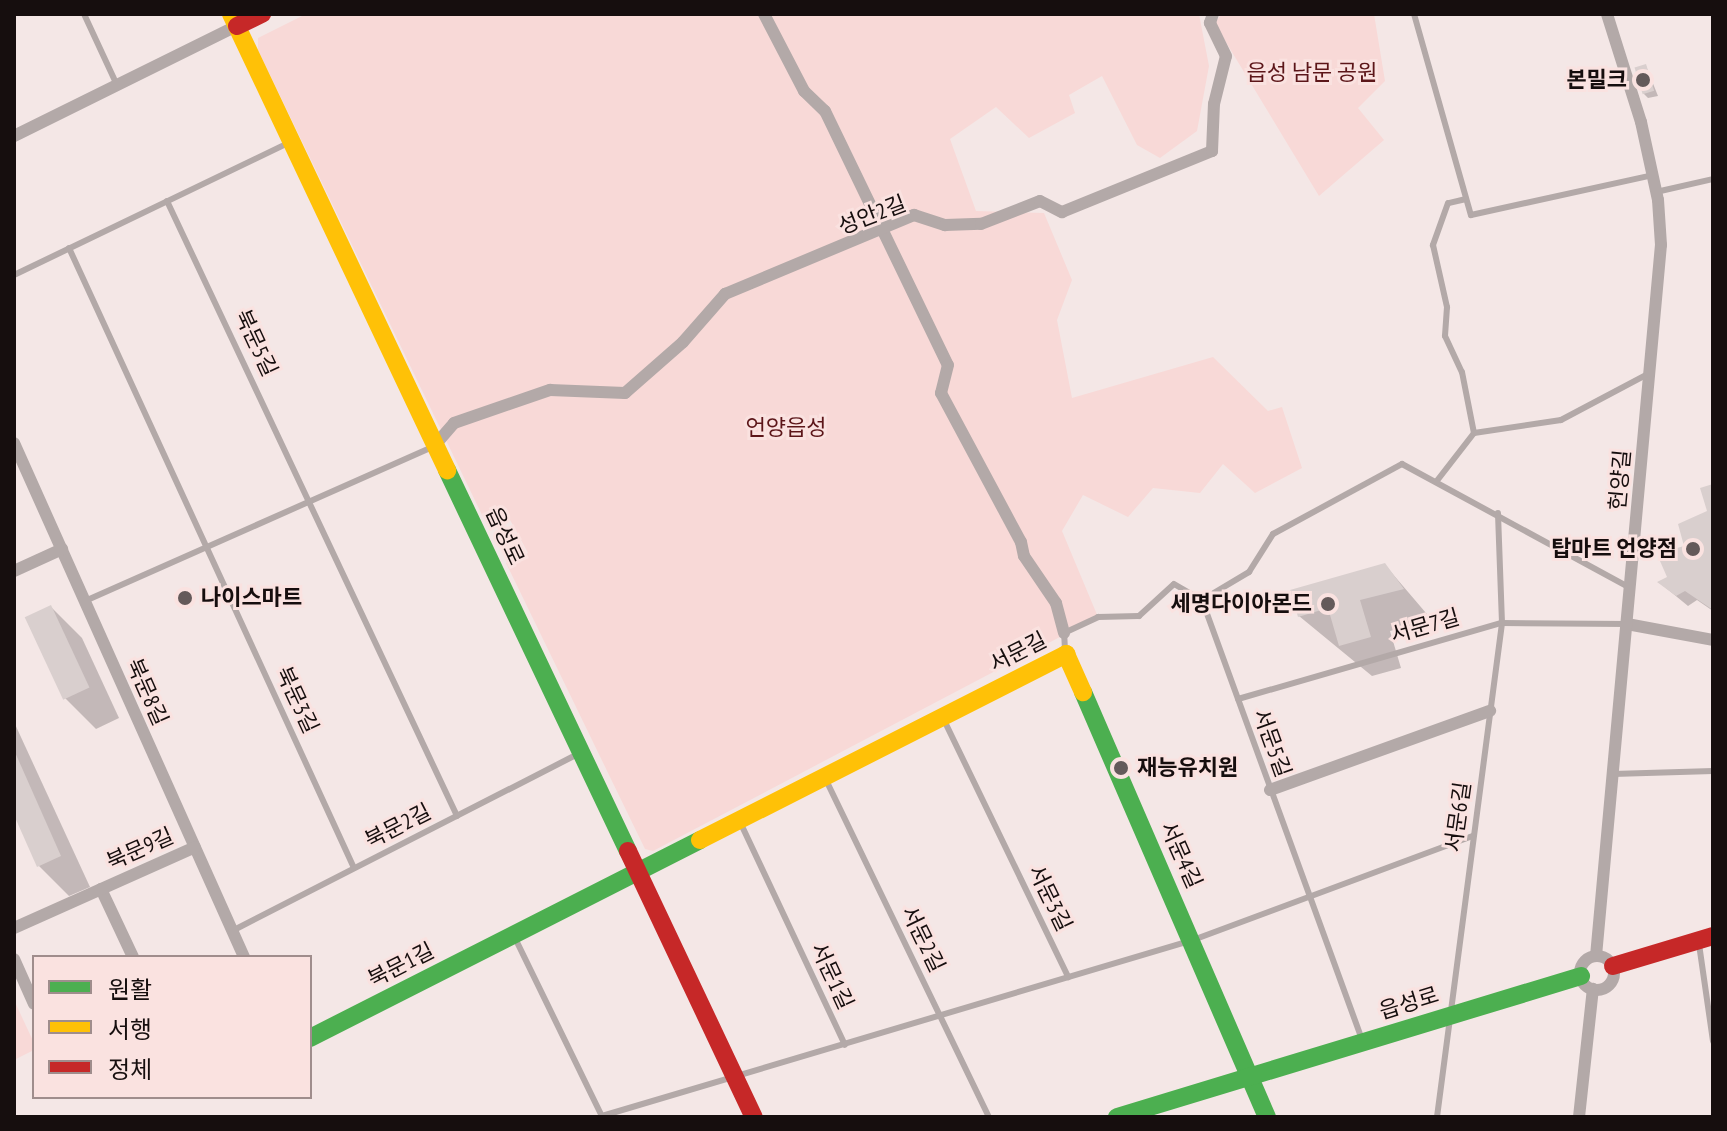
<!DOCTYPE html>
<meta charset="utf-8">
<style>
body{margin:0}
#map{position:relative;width:1727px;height:1131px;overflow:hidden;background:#f4e7e6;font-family:"PT Sans Narrow","Noto Sans KR",sans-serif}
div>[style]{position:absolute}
.green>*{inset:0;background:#f8d9d7}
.shadow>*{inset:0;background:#0003}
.building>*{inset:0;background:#d9cfce;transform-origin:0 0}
.lane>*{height:6px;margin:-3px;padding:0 3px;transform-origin:3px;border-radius:3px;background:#b3a9a8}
.street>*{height:12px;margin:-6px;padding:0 6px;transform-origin:6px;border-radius:6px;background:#b3a9a8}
.street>.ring{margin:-6px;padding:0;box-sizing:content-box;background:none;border:12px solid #b3a9a8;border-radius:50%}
.fast>*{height:18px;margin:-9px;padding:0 9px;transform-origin:9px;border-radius:9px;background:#4caf50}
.slow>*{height:18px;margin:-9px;padding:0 9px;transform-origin:9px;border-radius:9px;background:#ffc107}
.jam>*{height:18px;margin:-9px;padding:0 9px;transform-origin:9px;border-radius:9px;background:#c62828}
.dots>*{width:22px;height:22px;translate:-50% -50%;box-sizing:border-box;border:4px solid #fae2e0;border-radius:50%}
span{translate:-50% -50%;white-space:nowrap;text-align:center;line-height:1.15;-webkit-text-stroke:6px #fae2e0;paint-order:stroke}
.park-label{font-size:22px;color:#5c1619}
.poi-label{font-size:22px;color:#160e0e;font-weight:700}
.right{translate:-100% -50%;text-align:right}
.left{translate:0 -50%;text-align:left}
.street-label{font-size:22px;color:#160e0e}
.frame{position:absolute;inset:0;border:16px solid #160e0e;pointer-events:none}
.legend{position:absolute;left:32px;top:955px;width:280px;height:144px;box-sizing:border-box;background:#fae2e0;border:2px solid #9f8d8c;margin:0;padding:10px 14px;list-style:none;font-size:24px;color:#160e0e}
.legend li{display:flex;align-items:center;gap:16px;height:40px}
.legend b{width:40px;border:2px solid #9f8d8c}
</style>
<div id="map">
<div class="green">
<div style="clip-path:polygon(306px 14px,1199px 14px,1209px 66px,1197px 131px,1160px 158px,1137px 145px,1102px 76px,1069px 95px,1075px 113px,1029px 138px,996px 107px,950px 139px,976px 211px,1044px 213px,1072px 280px,1057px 320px,1072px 398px,1213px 357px,1268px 411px,1282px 407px,1302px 468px,1255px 493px,1223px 464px,1200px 493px,1153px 488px,1128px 517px,1083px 495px,1062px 531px,1098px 617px,653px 851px,645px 849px,506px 563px,528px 553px,503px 507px,483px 517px,258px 50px,258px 38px)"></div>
<div style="clip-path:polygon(1221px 14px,1374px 14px,1385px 81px,1358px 108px,1384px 140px,1319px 196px,1215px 24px)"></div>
<div style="clip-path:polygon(14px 1000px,34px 1043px,34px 1050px,14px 1060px)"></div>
</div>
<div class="shadow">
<div style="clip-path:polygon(1646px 66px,1658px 96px,1648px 98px,1644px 94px)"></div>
<div style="clip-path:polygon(1713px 489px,1713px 611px,1697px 600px,1688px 606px,1660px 583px,1670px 578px,1709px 512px)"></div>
<div style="clip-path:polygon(1385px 565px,1432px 620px,1390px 631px,1401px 668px,1372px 676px,1299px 616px)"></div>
<div style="clip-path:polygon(51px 607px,82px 638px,119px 718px,96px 729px,65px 698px)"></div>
<div style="clip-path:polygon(14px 722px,90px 887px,69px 896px,38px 865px,14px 812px)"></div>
</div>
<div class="building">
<div style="left:1646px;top:64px;width:28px;height:12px;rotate:73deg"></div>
<div style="clip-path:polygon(1713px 484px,1713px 610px,1685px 591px,1676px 596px,1657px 582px,1667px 577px,1660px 561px,1663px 552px,1684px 546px,1678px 524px,1707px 511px,1700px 488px)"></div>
<div style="clip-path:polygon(1385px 563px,1404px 589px,1360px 600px,1371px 637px,1339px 646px,1328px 608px,1298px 617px,1290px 590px)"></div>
<div style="left:51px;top:605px;width:91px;height:29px;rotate:65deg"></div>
<div style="clip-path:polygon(14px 750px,61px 856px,37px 867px,14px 815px)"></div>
</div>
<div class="lane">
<div style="left:84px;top:14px;width:78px;rotate:65.1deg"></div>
<div style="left:1414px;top:14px;width:209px;rotate:74.2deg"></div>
<div style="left:1471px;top:215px;width:186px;rotate:-12.4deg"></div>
<div style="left:1656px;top:192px;width:58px;rotate:-12.8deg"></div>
<div style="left:1466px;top:199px;width:18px;rotate:167deg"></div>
<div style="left:1448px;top:203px;width:45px;rotate:109.7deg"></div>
<div style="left:1433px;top:245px;width:64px;rotate:77.3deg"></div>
<div style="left:1447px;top:307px;width:29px;rotate:94deg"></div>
<div style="left:1445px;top:336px;width:40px;rotate:65deg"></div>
<div style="left:1462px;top:372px;width:62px;rotate:78.9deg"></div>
<div style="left:167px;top:201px;width:680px;rotate:64.75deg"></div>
<div style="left:69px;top:248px;width:682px;rotate:65.31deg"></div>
<div style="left:14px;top:275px;width:304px;rotate:-25.7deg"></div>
<div style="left:1436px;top:482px;width:62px;rotate:-52.2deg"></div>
<div style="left:1474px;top:433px;width:88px;rotate:-8.5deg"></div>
<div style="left:1561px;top:420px;width:98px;rotate:-27.9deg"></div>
<div style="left:1202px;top:600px;width:468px;rotate:70deg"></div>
<div style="left:85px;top:601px;width:380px;rotate:-23.9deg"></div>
<div style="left:1065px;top:650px;width:17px;rotate:-93deg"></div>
<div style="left:1064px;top:633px;width:38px;rotate:-25deg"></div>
<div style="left:1098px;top:617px;width:41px;rotate:-1.4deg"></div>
<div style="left:1139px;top:616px;width:47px;rotate:-42.4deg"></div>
<div style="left:1174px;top:584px;width:32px;rotate:30deg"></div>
<div style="left:1202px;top:600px;width:55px;rotate:-30.8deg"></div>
<div style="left:1249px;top:572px;width:45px;rotate:-57.7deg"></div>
<div style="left:1273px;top:534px;width:147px;rotate:-28.5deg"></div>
<div style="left:1402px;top:464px;width:260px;rotate:28.5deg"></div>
<div style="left:1238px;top:699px;width:275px;rotate:-16.1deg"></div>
<div style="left:1502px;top:623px;width:125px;rotate:0.5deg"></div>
<div style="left:943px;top:718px;width:288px;rotate:64.2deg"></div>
<div style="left:1613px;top:774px;width:100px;rotate:-1.7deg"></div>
<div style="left:826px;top:780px;width:374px;rotate:64.2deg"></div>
<div style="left:741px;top:824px;width:244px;rotate:64.8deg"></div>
<div style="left:232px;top:931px;width:389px;rotate:-27.1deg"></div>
<div style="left:515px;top:938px;width:198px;rotate:64deg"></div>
<div style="left:602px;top:1116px;width:617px;rotate:-16.58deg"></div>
<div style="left:1193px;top:940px;width:299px;rotate:-20.4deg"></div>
<div style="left:1699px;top:944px;width:98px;rotate:81.8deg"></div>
<div style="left:1437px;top:1117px;width:498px;rotate:-82.5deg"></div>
<div style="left:1502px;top:623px;width:110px;rotate:-92.1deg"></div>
</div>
<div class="street">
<div style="left:764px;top:14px;width:87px;rotate:62.5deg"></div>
<div style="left:804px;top:91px;width:29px;rotate:44deg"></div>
<div style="left:825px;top:111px;width:282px;rotate:64.2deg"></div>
<div style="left:948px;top:365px;width:29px;rotate:104deg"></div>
<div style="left:941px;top:393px;width:169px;rotate:61.8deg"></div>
<div style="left:1021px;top:542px;width:14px;rotate:78deg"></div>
<div style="left:1024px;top:556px;width:57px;rotate:55.8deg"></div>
<div style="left:1056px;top:603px;width:31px;rotate:75deg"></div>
<div style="left:14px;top:136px;width:249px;rotate:-26.3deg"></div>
<div style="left:14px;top:443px;width:563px;rotate:65.89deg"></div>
<div style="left:435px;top:445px;width:29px;rotate:-49deg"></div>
<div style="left:454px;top:423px;width:102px;rotate:-19deg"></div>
<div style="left:550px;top:390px;width:75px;rotate:2.3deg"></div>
<div style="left:625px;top:393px;width:77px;rotate:-41.3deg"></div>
<div style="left:683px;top:342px;width:64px;rotate:-48.8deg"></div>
<div style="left:725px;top:294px;width:205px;rotate:-22.7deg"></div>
<div style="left:914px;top:215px;width:33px;rotate:18deg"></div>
<div style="left:945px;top:225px;width:36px;rotate:-2deg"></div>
<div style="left:981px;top:224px;width:63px;rotate:-21.3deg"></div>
<div style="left:1040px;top:201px;width:25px;rotate:27deg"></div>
<div style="left:1062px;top:212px;width:162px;rotate:-22.1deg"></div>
<div style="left:1212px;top:151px;width:47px;rotate:-87.6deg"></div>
<div style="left:1214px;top:104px;width:49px;rotate:-76deg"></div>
<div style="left:1226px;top:56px;width:37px;rotate:-116deg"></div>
<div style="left:1210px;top:23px;width:9px;rotate:-72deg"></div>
<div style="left:14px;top:571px;width:53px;rotate:-24.6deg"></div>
<div style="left:1627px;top:624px;width:87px;rotate:10.5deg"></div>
<div style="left:1270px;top:790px;width:234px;rotate:-19.8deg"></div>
<div style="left:101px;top:889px;width:75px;rotate:64.8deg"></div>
<div style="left:14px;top:928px;width:198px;rotate:-24.1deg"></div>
<div style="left:1596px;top:956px;width:714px;rotate:-84.78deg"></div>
<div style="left:1661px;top:245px;width:45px;rotate:-93.8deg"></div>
<div style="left:1658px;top:200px;width:80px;rotate:-102.3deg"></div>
<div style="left:1641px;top:122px;width:113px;rotate:-107.5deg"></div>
<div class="ring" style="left:1580px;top:956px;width:22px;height:22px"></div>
<div style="left:14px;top:959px;width:49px;rotate:66deg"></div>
<div style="left:1579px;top:1117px;width:129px;rotate:-83.8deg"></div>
</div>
<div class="fast">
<div style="left:447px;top:470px;width:422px;rotate:64.6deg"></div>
<div style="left:1083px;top:692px;width:463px;rotate:66.6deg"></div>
<div style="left:310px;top:1038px;width:437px;rotate:-26.9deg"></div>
<div style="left:1117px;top:1117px;width:485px;rotate:-16.9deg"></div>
</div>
<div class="slow">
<div style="left:231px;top:14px;width:505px;rotate:64.65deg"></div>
<div style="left:700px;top:840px;width:411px;rotate:-26.9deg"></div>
<div style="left:1066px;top:654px;width:42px;rotate:65.9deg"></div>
</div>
<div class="jam">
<div style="left:237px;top:26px;width:28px;rotate:-26deg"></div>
<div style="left:628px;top:851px;width:294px;rotate:64.7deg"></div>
<div style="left:1613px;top:966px;width:104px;rotate:-16.7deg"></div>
</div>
<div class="dots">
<div style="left:1643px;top:80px;background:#645a5a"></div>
<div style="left:1693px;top:549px;background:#645a5a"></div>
<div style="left:185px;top:598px;background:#645a5a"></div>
<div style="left:1328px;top:604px;background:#645a5a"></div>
<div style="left:1121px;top:768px;background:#645a5a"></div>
</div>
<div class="park-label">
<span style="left:1312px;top:73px">읍성 남문 공원</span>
<span style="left:786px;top:428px">언양읍성</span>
</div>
<div class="poi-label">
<span class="right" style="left:1627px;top:80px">본밀크</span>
<span class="right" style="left:1677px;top:549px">탑마트 언양점</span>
<span class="left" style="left:201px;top:598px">나이스마트</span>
<span class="right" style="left:1312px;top:604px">세명다이아몬드</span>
<span class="left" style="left:1137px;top:768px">재능유치원</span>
</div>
<div class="street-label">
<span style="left:872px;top:215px;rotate:-21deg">성안2길</span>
<span style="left:256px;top:343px;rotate:65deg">북문5길</span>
<span style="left:1620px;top:480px;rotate:-85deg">헌양길</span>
<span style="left:505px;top:536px;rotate:65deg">읍성로</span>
<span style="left:1425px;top:626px;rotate:-16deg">서문7길</span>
<span style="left:1018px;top:652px;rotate:-27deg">서문길</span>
<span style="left:147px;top:692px;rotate:66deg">북문8길</span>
<span style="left:297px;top:700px;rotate:65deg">북문3길</span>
<span style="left:1272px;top:743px;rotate:70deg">서문5길</span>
<span style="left:1458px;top:817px;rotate:-82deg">서문6길</span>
<span style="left:398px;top:826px;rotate:-27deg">북문2길</span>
<span style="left:140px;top:849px;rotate:-24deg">북문9길</span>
<span style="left:1181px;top:855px;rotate:66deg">서문4길</span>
<span style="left:1050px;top:898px;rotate:64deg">서문3길</span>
<span style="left:923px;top:939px;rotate:64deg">서문2길</span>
<span style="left:401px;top:965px;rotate:-27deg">북문1길</span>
<span style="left:832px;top:976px;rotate:65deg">서문1길</span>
<span style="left:1409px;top:1003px;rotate:-17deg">읍성로</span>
</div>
<div class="frame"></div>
<ul class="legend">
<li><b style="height:10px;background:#4caf50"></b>원활</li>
<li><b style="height:10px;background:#ffc107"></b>서행</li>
<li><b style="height:10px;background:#c62828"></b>정체</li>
</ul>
</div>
